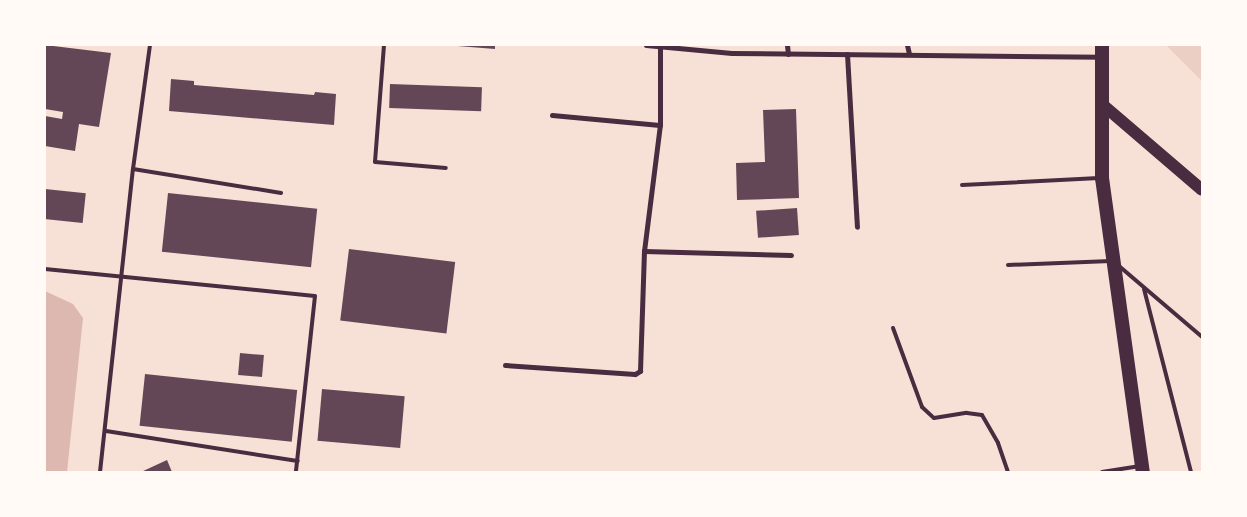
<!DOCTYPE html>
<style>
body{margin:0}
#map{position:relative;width:1247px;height:517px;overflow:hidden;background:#f7e1d7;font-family:Rubik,sans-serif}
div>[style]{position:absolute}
.green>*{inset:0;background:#ebcfc5}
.water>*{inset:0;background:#dcb8b0}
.building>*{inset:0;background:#644757;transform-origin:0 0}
.service>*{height:4px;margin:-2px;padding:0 2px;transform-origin:2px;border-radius:2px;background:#4a2c40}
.minor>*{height:5px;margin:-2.5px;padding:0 2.5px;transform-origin:2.5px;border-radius:2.5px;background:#4a2c40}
.primary>*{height:12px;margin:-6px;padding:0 6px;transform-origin:6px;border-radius:6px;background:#4a2c40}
.trunk>*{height:14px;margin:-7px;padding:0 7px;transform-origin:7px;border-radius:7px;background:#4a2c40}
span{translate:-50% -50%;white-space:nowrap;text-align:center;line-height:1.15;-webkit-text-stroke:4px #fffaf5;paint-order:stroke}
.frame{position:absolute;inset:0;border:46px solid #fffaf5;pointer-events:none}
</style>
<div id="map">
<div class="green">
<div style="clip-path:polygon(1166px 45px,1202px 45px,1202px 81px)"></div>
</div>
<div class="water">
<div style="clip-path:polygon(45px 291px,73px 304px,83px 318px,67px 472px,45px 472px)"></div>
</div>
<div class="building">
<div style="clip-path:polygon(45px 45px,111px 53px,99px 127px,79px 124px,75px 151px,45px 146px,45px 116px,62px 119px,63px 112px,45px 109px)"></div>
<div style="clip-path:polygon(445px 45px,495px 45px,495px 49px)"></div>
<div style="clip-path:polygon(171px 79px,194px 81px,194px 85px,314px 95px,315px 92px,336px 94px,334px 125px,169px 111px)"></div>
<div style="left:390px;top:84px;width:92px;height:24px;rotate:2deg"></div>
<div style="clip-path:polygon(796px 109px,799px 198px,737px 200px,736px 163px,765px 162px,763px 110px)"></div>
<div style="left:45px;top:189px;width:41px;height:30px;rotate:6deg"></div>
<div style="left:168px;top:193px;width:150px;height:59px;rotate:6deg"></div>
<div style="left:797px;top:208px;width:27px;height:41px;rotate:86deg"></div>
<div style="left:349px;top:249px;width:107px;height:72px;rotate:7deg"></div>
<div style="left:240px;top:353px;width:24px;height:22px;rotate:5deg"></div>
<div style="left:145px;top:374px;width:153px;height:52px;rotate:6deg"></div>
<div style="left:322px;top:389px;width:83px;height:52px;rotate:5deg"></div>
<div style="clip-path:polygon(167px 460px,172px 472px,141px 472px)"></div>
</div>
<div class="service">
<div style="left:384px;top:45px;width:117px;rotate:94.4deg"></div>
<div style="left:375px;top:162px;width:71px;rotate:4.8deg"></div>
<div style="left:133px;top:169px;width:150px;rotate:9.2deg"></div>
<div style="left:962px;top:185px;width:137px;rotate:-2.9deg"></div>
<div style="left:1008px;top:265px;width:103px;rotate:-2.2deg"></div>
<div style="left:1119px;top:266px;width:109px;rotate:40.5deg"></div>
<div style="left:45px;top:269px;width:271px;rotate:5.7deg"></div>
<div style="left:315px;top:296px;width:177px;rotate:96.2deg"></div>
<div style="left:1144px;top:289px;width:189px;rotate:75.6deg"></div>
<div style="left:893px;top:328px;width:84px;rotate:69.8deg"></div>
<div style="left:922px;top:407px;width:16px;rotate:43deg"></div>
<div style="left:934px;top:418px;width:33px;rotate:-9deg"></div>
<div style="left:967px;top:413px;width:15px;rotate:8deg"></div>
<div style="left:982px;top:415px;width:32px;rotate:60deg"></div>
<div style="left:998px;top:443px;width:31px;rotate:71deg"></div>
<div style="left:106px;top:431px;width:194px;rotate:8.9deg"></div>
<div style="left:100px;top:472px;width:305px;rotate:-83.8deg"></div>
<div style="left:133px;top:169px;width:125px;rotate:-82.2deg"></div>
<div style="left:1102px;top:472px;width:37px;rotate:-9deg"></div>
</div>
<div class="minor">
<div style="left:646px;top:45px;width:86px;rotate:5.3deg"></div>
<div style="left:732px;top:53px;width:369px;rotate:0.6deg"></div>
<div style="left:787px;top:45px;width:9px;rotate:84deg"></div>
<div style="left:907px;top:45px;width:9px;rotate:77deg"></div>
<div style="left:847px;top:54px;width:173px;rotate:86.7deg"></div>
<div style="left:552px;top:115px;width:108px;rotate:5.3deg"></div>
<div style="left:644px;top:251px;width:127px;rotate:-82.8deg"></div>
<div style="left:660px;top:125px;width:80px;rotate:-90deg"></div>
<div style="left:505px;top:365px;width:130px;rotate:4deg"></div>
<div style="left:635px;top:374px;width:6px;rotate:-31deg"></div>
<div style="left:640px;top:371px;width:120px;rotate:-88.1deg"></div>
<div style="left:644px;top:251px;width:147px;rotate:1.6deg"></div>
</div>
<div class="primary">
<div style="left:1103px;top:105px;width:130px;rotate:40.6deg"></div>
</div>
<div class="trunk">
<div style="left:1102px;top:45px;width:133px;rotate:90deg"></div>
<div style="left:1102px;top:178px;width:297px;rotate:82.1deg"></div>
</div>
<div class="frame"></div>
</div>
